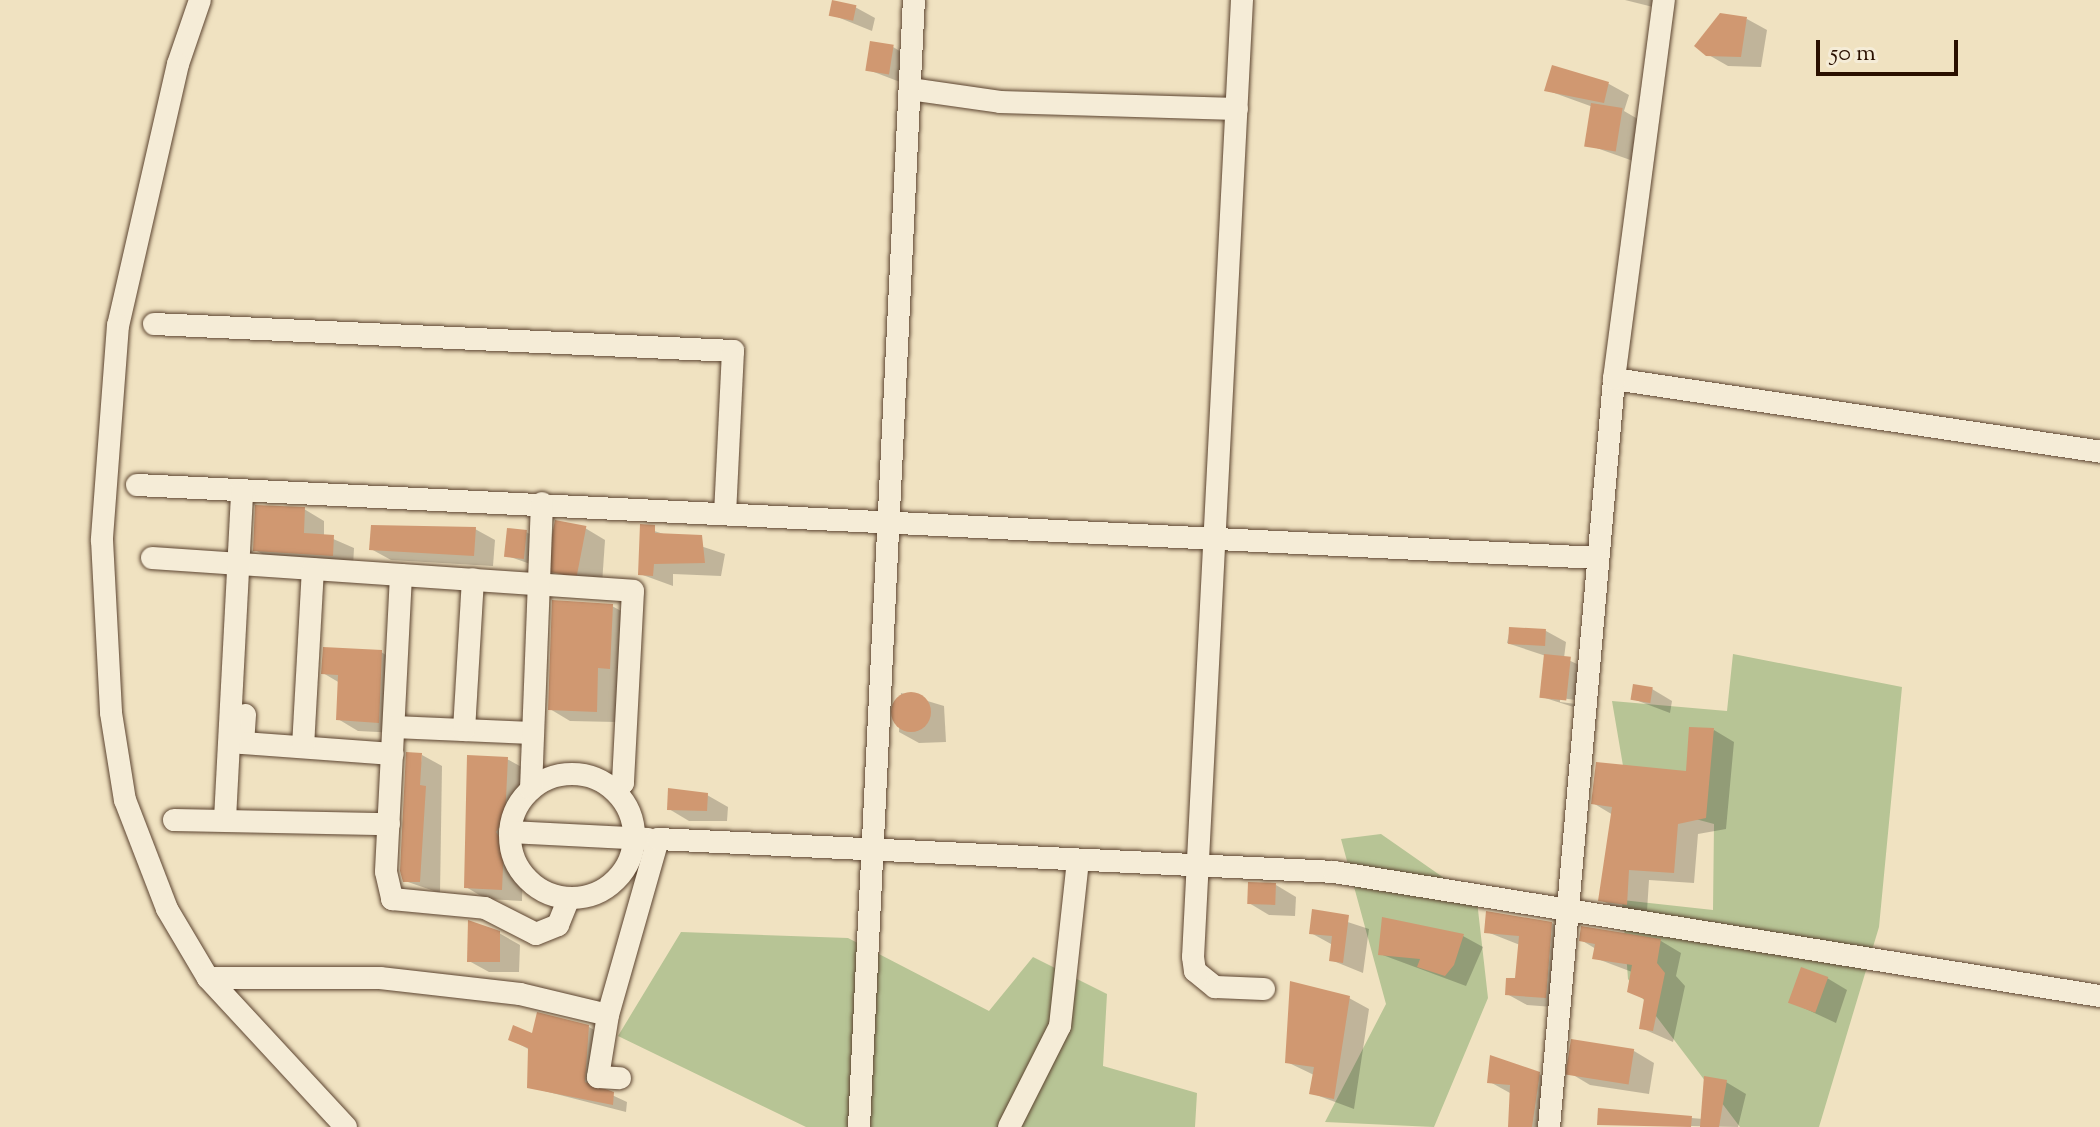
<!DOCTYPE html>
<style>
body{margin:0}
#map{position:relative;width:2100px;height:1127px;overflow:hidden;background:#f0e2c1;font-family:"Sorts Mill Goudy",serif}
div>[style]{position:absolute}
.green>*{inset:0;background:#b7c495}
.shadow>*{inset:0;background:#0003}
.building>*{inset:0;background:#d09871;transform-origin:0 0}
.round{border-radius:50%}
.roads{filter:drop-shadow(0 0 2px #5c4430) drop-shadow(0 0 2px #5c4430)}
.minor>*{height:22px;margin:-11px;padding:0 11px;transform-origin:11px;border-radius:11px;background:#f5ecd7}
.minor>.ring{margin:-11px;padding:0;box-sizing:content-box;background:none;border:22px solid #f5ecd7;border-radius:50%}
span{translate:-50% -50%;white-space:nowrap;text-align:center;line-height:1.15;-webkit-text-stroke:6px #f5ecd7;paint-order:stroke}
.scale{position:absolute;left:1816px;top:40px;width:142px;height:36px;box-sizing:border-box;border:4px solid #2a1000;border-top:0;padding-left:10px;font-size:24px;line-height:28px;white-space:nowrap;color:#2a1000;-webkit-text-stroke:6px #f5ecd7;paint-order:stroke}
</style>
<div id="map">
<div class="green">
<div style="clip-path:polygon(1733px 654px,1902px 687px,1879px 927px,1819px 1127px,1740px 1127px,1628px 979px,1622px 900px,1713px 910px,1714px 824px,1629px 801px,1612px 701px,1727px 711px)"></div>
<div style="clip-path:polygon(1381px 834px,1477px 901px,1488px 998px,1434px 1127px,1325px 1122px,1386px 1004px,1341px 839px)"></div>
<div style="clip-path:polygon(681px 932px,848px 938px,989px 1011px,1033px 957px,1107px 994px,1103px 1066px,1197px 1093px,1195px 1127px,806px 1127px,618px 1036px)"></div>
</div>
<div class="shadow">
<div style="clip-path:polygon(1625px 0,1663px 0,1661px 9px)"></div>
<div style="clip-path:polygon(855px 7px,875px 18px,872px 31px,830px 14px)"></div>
<div style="clip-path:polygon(1747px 19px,1767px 30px,1761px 67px,1728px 66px,1707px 54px)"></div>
<div style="clip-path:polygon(893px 47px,913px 59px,908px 85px,866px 69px)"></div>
<div style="clip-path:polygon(1609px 84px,1629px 95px,1624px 111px,1643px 122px,1636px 162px,1591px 146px,1593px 107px,1546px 90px)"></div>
<div style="clip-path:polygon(304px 509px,324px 521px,324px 535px,354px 548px,353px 567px,275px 561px,255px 550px)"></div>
<div style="clip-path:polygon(642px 527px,725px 554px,721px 576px,673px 574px,673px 586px,640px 574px)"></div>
<div style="clip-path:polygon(585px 528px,605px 540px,602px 584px,576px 582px,555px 570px)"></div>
<div style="clip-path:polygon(475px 529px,495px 540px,493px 566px,391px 560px,371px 549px)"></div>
<div style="clip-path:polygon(526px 532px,546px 543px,545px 569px,507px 556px)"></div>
<div style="clip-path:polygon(612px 606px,632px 617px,616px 722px,570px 721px,550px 709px)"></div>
<div style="clip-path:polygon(evenodd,1510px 629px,1546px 631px,1566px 642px,1564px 658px,1590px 670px,1586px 711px,1542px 697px,1546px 656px,1507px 643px,1510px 629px,1560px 698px,1576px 700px,1576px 704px,1560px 702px,1560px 698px)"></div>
<div style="clip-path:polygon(381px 652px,401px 664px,398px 733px,358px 731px,338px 719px,340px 683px,323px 673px)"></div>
<div style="clip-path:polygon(1652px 689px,1672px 701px,1670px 713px,1633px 699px)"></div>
<div style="clip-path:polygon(901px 693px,944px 706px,946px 742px,919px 743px,899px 732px)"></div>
<div style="clip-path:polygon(1714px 730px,1734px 742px,1726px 829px,1698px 834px,1694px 883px,1649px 880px,1647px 911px,1621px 911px,1601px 900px,1613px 815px,1593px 803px,1688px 773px)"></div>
<div style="clip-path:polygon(422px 755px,442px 766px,440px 893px,405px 881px)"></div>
<div style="clip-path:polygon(507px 759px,527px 770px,524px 831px,515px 844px,523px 857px,522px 901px,486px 899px,466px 887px)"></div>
<div style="clip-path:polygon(707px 795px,728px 807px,727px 821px,689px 821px,669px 809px)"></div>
<div style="clip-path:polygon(1276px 885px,1296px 897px,1295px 916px,1269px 915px,1249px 903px)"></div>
<div style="clip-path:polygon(1314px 911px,1369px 929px,1363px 973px,1331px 960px,1331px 944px,1311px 933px)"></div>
<div style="clip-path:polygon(1552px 923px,1572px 935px,1566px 1008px,1527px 1005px,1507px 994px,1517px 980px,1520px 945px,1487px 932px)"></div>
<div style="clip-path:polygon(1583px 928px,1661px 941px,1681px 953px,1676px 976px,1685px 986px,1673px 1042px,1641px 1028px,1646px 1000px,1629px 991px,1632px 972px,1595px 958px,1596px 949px,1581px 940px)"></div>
<div style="clip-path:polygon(499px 933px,520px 945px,519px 972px,489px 972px,469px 961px)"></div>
<div style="clip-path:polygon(1463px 936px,1483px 947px,1466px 986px,1380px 954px)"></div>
<div style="clip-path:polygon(1827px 978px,1847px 990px,1836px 1023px,1791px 1002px)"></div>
<div style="clip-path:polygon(1349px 998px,1369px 1009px,1354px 1109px,1311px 1093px,1314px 1075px,1287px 1062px)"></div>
<div style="clip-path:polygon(589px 1027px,603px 1035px,599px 1089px,627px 1102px,626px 1112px,529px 1087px,530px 1050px,510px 1039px)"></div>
<div style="clip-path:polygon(1634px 1051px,1654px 1063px,1649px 1094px,1590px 1085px,1570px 1073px)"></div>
<div style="clip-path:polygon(1539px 1074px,1559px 1085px,1555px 1127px,1510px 1127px,1510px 1093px,1490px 1082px)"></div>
<div style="clip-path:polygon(1726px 1082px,1746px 1094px,1738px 1127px,1599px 1124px,1600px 1110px,1703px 1119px)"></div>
</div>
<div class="building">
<div style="left:832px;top:0;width:25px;height:16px;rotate:12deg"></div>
<div style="clip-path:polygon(1720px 13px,1747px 17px,1741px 57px,1706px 56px,1694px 46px)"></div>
<div style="left:870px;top:41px;width:24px;height:30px;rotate:9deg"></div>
<div style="clip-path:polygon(1552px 65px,1609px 82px,1604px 103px,1544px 91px)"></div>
<div style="left:1591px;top:103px;width:32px;height:44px;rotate:9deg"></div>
<div style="clip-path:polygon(255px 505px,305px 507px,304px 533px,334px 535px,333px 556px,253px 551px)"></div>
<div style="left:555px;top:520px;width:32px;height:52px;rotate:11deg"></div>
<div style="clip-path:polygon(640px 524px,655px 525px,655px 533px,702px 535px,705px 563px,654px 564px,653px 576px,638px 575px)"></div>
<div style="clip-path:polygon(371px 525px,476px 527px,474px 556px,369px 550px)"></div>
<div style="left:507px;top:528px;width:20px;height:29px;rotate:6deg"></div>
<div style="clip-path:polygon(552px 600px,613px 604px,610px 669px,598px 668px,597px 712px,548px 710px)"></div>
<div style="left:1509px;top:627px;width:37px;height:17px;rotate:3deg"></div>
<div style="clip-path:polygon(323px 647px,382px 650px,379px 723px,336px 720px,338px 675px,321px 674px)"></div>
<div style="left:1544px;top:654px;width:27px;height:44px;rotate:6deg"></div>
<div style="left:1633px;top:684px;width:20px;height:16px;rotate:9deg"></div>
<div class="round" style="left:891px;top:692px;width:40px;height:40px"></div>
<div style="clip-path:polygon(1689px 727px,1714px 728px,1706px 818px,1678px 824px,1674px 873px,1629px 870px,1627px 905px,1598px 901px,1612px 807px,1591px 804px,1596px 762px,1686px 771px)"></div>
<div style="clip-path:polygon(406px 752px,422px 753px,420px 785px,426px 786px,420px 882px,403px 882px,400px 871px)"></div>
<div style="clip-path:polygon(467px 755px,508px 757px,505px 819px,496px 832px,504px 844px,502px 890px,464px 888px)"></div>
<div style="clip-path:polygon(668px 788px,708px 793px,707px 811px,667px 810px)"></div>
<div style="left:1248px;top:882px;width:28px;height:22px;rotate:2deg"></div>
<div style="clip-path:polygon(1312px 909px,1349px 915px,1343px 963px,1329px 961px,1332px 936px,1309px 934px)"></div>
<div style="clip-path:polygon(1486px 911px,1552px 922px,1546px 998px,1505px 995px,1506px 978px,1515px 978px,1519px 936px,1484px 933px)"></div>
<div style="clip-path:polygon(1382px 917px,1464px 934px,1454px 965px,1445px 976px,1417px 967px,1420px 959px,1378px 955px)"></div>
<div style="clip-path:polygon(468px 920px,500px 931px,500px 962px,467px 962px)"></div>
<div style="clip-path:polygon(1581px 926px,1661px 939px,1657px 963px,1665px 973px,1653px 1031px,1639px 1029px,1644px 999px,1627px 992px,1632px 965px,1592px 959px,1595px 944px,1579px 941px)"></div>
<div style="left:1801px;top:967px;width:29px;height:38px;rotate:20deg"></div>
<div style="clip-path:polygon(1290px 981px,1350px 996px,1334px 1099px,1309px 1094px,1314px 1067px,1285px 1063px)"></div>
<div style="clip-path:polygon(537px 1012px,589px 1025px,585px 1082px,614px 1092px,613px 1105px,527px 1088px,528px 1048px,508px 1040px,513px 1025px,532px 1033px)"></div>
<div style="left:1571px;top:1039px;width:64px;height:36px;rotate:9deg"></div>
<div style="clip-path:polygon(1490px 1055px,1540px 1072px,1532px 1127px,1508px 1127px,1510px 1085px,1487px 1083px)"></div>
<div style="clip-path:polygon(1704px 1076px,1727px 1080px,1719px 1127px,1700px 1127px)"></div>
<div style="clip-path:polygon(1598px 1108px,1692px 1116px,1691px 1127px,1597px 1125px)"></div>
</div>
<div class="roads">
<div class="minor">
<div style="left:200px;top:0;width:68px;rotate:109deg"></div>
<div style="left:178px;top:64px;width:268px;rotate:102.9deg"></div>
<div style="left:118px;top:325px;width:216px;rotate:94.3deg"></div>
<div style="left:102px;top:540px;width:173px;rotate:87deg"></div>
<div style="left:111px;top:713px;width:88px;rotate:80.9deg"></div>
<div style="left:125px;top:800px;width:117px;rotate:68.9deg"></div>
<div style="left:167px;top:909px;width:80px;rotate:59.3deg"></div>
<div style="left:208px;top:978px;width:203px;rotate:47.2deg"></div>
<div style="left:1242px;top:0;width:958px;rotate:92.93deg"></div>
<div style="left:1193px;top:957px;width:14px;rotate:82deg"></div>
<div style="left:1195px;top:971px;width:26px;rotate:39deg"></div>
<div style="left:1215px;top:987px;width:49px;rotate:2.3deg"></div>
<div style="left:910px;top:89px;width:91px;rotate:8.2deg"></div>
<div style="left:1000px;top:102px;width:237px;rotate:1.7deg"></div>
<div style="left:154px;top:324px;width:580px;rotate:2.67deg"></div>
<div style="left:733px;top:351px;width:162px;rotate:92.8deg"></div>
<div style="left:1614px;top:379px;width:491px;rotate:8.5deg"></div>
<div style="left:137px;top:485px;width:1463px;rotate:2.86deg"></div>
<div style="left:152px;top:558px;width:482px;rotate:3.9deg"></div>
<div style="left:633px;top:591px;width:192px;rotate:93deg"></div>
<div style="left:623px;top:783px;width:11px;rotate:135deg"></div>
<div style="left:401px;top:575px;width:297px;rotate:92.9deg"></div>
<div style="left:386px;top:872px;width:28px;rotate:77deg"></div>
<div style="left:392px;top:899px;width:93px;rotate:5.5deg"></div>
<div style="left:485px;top:908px;width:57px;rotate:27deg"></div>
<div style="left:536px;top:934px;width:24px;rotate:-22deg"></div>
<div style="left:558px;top:925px;width:29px;rotate:-68deg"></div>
<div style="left:245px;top:715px;width:28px;rotate:94deg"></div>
<div style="left:243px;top:743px;width:150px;rotate:4.2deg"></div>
<div style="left:394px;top:727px;width:138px;rotate:2.5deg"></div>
<div style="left:464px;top:730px;width:151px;rotate:-86.6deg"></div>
<div style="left:303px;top:747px;width:178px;rotate:-86.8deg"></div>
<div class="ring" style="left:510px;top:774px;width:102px;height:102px"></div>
<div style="left:531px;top:789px;width:286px;rotate:-87.8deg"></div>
<div style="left:225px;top:819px;width:329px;rotate:-87deg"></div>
<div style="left:174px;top:820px;width:215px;rotate:1.1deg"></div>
<div style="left:510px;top:832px;width:138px;rotate:2.9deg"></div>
<div style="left:208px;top:978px;width:172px"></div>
<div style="left:380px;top:978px;width:141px;rotate:6.5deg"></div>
<div style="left:520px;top:994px;width:90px;rotate:13.4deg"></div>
<div style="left:608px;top:1015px;width:183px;rotate:-74.1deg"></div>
<div style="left:658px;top:839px;width:677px;rotate:2.79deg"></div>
<div style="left:1334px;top:872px;width:776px;rotate:9.2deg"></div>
<div style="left:608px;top:1015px;width:63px;rotate:99.2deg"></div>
<div style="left:598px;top:1077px;width:22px;rotate:3deg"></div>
<div style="left:859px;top:1127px;width:1128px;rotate:-87.21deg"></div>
<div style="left:1009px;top:1127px;width:113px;rotate:-63.2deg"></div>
<div style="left:1060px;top:1026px;width:166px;rotate:-83.8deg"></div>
<div style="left:1549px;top:1127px;width:751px;rotate:-85.03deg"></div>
<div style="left:1614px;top:379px;width:382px;rotate:-82.5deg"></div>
</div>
</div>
<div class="scale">50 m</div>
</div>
